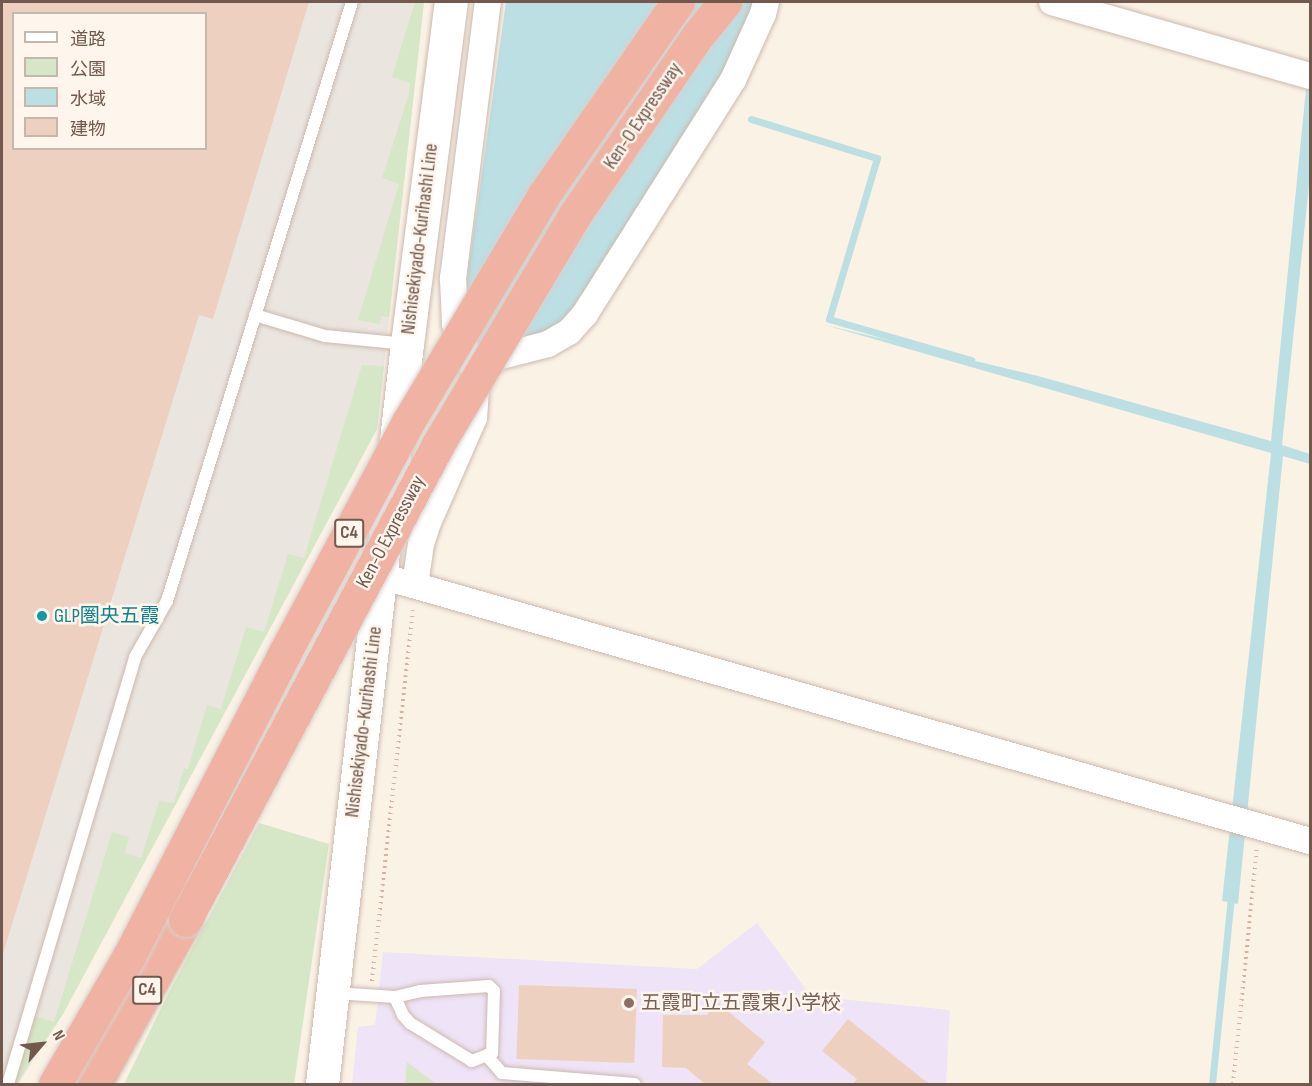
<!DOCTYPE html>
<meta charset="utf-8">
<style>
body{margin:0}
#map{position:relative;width:1312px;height:1086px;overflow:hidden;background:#fbf2e6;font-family:"Sofia Sans Condensed","Noto Sans JP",sans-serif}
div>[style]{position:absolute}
.industrial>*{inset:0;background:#ebe5e0}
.education>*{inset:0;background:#efe3f7}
.green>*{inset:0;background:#d5e7c6}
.water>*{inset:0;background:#bcdfe3}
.stream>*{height:7px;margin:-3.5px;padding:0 3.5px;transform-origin:3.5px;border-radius:3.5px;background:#bcdfe3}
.building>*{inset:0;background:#eed0c0;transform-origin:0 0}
.path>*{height:4px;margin-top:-2px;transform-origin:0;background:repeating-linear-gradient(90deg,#d3b3a3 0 1.5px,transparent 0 6px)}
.roads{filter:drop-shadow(0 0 2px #ccb9ad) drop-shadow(0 0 2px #ccb9ad)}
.lane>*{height:12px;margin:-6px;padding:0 6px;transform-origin:6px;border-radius:6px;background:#fff}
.street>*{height:26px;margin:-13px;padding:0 13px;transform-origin:13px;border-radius:13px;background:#fff}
.secondary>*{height:33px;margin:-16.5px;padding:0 16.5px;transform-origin:16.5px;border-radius:16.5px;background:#fff}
.highway>*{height:33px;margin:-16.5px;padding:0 16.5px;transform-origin:16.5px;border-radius:16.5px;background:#f0b2a2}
.bridges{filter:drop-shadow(0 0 2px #d8d0cd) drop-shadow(0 0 2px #d8d0cd)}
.highway-bridge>*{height:33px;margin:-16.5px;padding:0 16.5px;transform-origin:16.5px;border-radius:16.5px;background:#f0b2a2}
.dots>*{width:16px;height:16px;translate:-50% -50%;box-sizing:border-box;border:3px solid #fef6ec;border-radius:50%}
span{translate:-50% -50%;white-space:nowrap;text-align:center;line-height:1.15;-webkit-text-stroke:5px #fef6ec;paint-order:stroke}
.shield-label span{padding:2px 4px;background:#fef6ec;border:2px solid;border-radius:4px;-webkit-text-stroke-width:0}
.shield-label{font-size:18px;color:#72584d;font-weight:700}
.street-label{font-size:20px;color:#72584d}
.culture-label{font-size:20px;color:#0d838f}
.left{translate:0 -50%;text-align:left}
.education-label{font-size:20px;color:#785e54}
.frame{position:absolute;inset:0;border:3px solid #72584d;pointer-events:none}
.legend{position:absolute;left:12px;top:12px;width:195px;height:138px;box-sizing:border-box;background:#fef6ec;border:2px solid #c6b7ac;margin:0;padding:8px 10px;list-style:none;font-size:18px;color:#72584d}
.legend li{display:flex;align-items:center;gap:12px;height:30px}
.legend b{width:30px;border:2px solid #c6b7ac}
.north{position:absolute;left:12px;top:1014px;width:60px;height:60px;-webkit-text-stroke:4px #fef6ec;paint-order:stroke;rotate:62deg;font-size:16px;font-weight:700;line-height:24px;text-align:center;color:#72584d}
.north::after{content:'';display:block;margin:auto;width:21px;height:27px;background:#72584d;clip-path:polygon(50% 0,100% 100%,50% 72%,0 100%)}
</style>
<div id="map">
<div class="industrial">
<div style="clip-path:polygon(evenodd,2px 2px,424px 2px,377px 429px,63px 1014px,18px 1084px,2px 1084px,2px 2px,14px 14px,206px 14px,206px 148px,14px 148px,14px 14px)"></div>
</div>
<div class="education">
<div style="clip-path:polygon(757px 923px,811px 996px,950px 1010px,946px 1084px,352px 1084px,358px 1027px,375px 1025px,383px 952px,697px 969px)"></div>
</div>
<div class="green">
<div style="clip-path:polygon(415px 2px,424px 2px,389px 317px,381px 316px,380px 324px,358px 320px,399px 184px,382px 178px,409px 94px,410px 83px,392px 77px)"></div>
<div style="clip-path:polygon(362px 365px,384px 366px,377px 429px,63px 1014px,16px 1084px,34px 1016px,54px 1022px,112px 832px,129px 837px,125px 853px,141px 858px,159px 801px,174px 803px,184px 768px,188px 769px,207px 705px,221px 709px,246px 627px,264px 632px,288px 554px,304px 558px)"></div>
<div style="clip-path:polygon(259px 823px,329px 844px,294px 1084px,124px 1084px,166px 998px)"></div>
<div style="clip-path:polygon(407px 1062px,436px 1084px,405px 1084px)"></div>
</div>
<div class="water">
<div style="clip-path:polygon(506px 2px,757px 2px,710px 103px,567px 316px,544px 333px,489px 350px,478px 344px,466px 301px,468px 272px)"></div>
<div style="clip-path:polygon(1310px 49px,1310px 176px,1282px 445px,1310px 454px,1310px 464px,1283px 456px,1238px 904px,1222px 901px,1271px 453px,825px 325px,1038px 376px,1271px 441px)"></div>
</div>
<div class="stream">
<div style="left:751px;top:119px;width:132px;rotate:17.2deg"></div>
<div style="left:877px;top:158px;width:168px;rotate:106.6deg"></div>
<div style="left:829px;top:319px;width:148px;rotate:16.1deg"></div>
<div style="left:1212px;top:1084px;width:189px;rotate:-84.2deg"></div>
</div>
<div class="building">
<div style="clip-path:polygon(evenodd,2px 2px,309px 2px,213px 319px,199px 315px,2px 957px,2px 2px,14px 14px,206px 14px,206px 148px,14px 148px,14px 14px)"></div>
<div style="left:519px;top:985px;width:118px;height:74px;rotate:2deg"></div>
<div style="clip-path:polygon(717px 1002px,765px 1042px,747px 1064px,773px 1084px,705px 1084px,686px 1068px,662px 1067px,663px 1015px,707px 1015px)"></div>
<div style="clip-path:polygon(848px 1019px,929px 1084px,852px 1084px,857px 1079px,822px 1051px)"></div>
</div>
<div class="path">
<div style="left:372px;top:981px;width:373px;rotate:-83.7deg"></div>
<div style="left:1233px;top:1084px;width:236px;rotate:-84.2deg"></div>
</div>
<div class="roads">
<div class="lane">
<div style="left:255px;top:315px;width:73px;rotate:16.7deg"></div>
<div style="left:325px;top:336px;width:82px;rotate:5.6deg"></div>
<div style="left:335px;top:993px;width:60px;rotate:3.8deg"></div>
<div style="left:395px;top:997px;width:26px;rotate:-13deg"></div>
<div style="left:420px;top:991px;width:69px;rotate:-4.1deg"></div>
<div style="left:489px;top:986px;width:7px;rotate:45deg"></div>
<div style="left:494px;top:991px;width:62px;rotate:91.8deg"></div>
<div style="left:492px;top:1053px;width:22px;rotate:158deg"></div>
<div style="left:472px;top:1061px;width:73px;rotate:-148.5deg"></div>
<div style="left:410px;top:1023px;width:11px;rotate:-131deg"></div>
<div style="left:403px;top:1015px;width:20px;rotate:-114deg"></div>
<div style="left:488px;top:1057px;width:21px;rotate:49deg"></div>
<div style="left:502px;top:1073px;width:133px;rotate:4.7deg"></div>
<div style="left:8px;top:1084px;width:445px;rotate:-73.4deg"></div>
<div style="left:135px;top:657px;width:64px;rotate:-60.3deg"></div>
<div style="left:167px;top:601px;width:627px;rotate:-72.84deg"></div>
</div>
<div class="street">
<div style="left:1052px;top:2px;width:268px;rotate:16deg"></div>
<div style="left:478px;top:362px;width:72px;rotate:-14.4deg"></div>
<div style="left:548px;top:344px;width:24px;rotate:-30deg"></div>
<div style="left:569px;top:332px;width:24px;rotate:-48deg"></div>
<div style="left:585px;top:314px;width:277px;rotate:-57.7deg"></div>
<div style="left:733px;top:80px;width:72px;rotate:-65.6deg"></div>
<div style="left:763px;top:14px;width:12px;rotate:-76deg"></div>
<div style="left:381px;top:576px;width:966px;rotate:15.92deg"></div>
<div style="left:415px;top:585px;width:41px;rotate:-81.7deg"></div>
<div style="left:421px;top:544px;width:20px;rotate:-72deg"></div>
<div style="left:427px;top:525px;width:117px;rotate:-66.3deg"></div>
<div style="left:474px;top:418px;width:30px;rotate:-86deg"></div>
<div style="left:476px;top:388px;width:25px;rotate:-99deg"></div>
<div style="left:472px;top:363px;width:43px;rotate:-113.6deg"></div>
<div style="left:455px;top:324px;width:46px;rotate:-92.5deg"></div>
<div style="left:453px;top:278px;width:278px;rotate:-82.8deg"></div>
</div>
<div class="secondary">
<div style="left:322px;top:1084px;width:745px;rotate:-83.45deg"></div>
<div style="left:407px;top:344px;width:345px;rotate:-82.7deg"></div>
</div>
<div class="highway">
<div style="left:94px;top:1084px;width:188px;rotate:-61deg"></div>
</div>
</div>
<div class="bridges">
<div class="highway-bridge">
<div style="left:185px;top:920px;width:543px;rotate:-61.97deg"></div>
<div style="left:440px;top:441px;width:262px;rotate:-59.2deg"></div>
<div style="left:574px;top:216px;width:219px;rotate:-55.6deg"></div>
<div style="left:698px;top:35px;width:43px;rotate:-50.7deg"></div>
<div style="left:55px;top:1084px;width:148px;rotate:-60deg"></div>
<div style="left:129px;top:956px;width:337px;rotate:-62.8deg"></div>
<div style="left:283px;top:656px;width:265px;rotate:-61.9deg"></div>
<div style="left:408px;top:422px;width:263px;rotate:-59.1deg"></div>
<div style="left:543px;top:196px;width:236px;rotate:-55.2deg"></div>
</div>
</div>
<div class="dots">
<div style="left:42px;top:616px;background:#0f9aa8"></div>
<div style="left:629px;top:1003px;background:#8d6e63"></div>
</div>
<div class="shield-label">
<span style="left:349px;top:533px">C4</span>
<span style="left:147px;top:990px">C4</span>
</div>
<div class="street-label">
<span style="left:643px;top:116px;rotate:-56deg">Ken-O Expressway</span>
<span style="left:420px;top:239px;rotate:-83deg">Nishisekiyado-Kurihashi Line</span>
<span style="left:391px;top:532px;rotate:-62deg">Ken-O Expressway</span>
<span style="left:364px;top:722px;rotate:-83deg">Nishisekiyado-Kurihashi Line</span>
</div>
<div class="culture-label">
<span class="left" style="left:54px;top:616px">GLP圏央五霞</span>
</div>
<div class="education-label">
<span class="left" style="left:641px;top:1003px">五霞町立五霞東小学校</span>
</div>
<div class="frame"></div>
<ul class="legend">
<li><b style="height:8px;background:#fff"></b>道路</li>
<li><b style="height:16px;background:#d5e7c6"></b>公園</li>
<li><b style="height:16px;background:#bcdfe3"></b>水域</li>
<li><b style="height:16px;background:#eed0c0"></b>建物</li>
</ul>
<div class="north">N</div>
</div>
